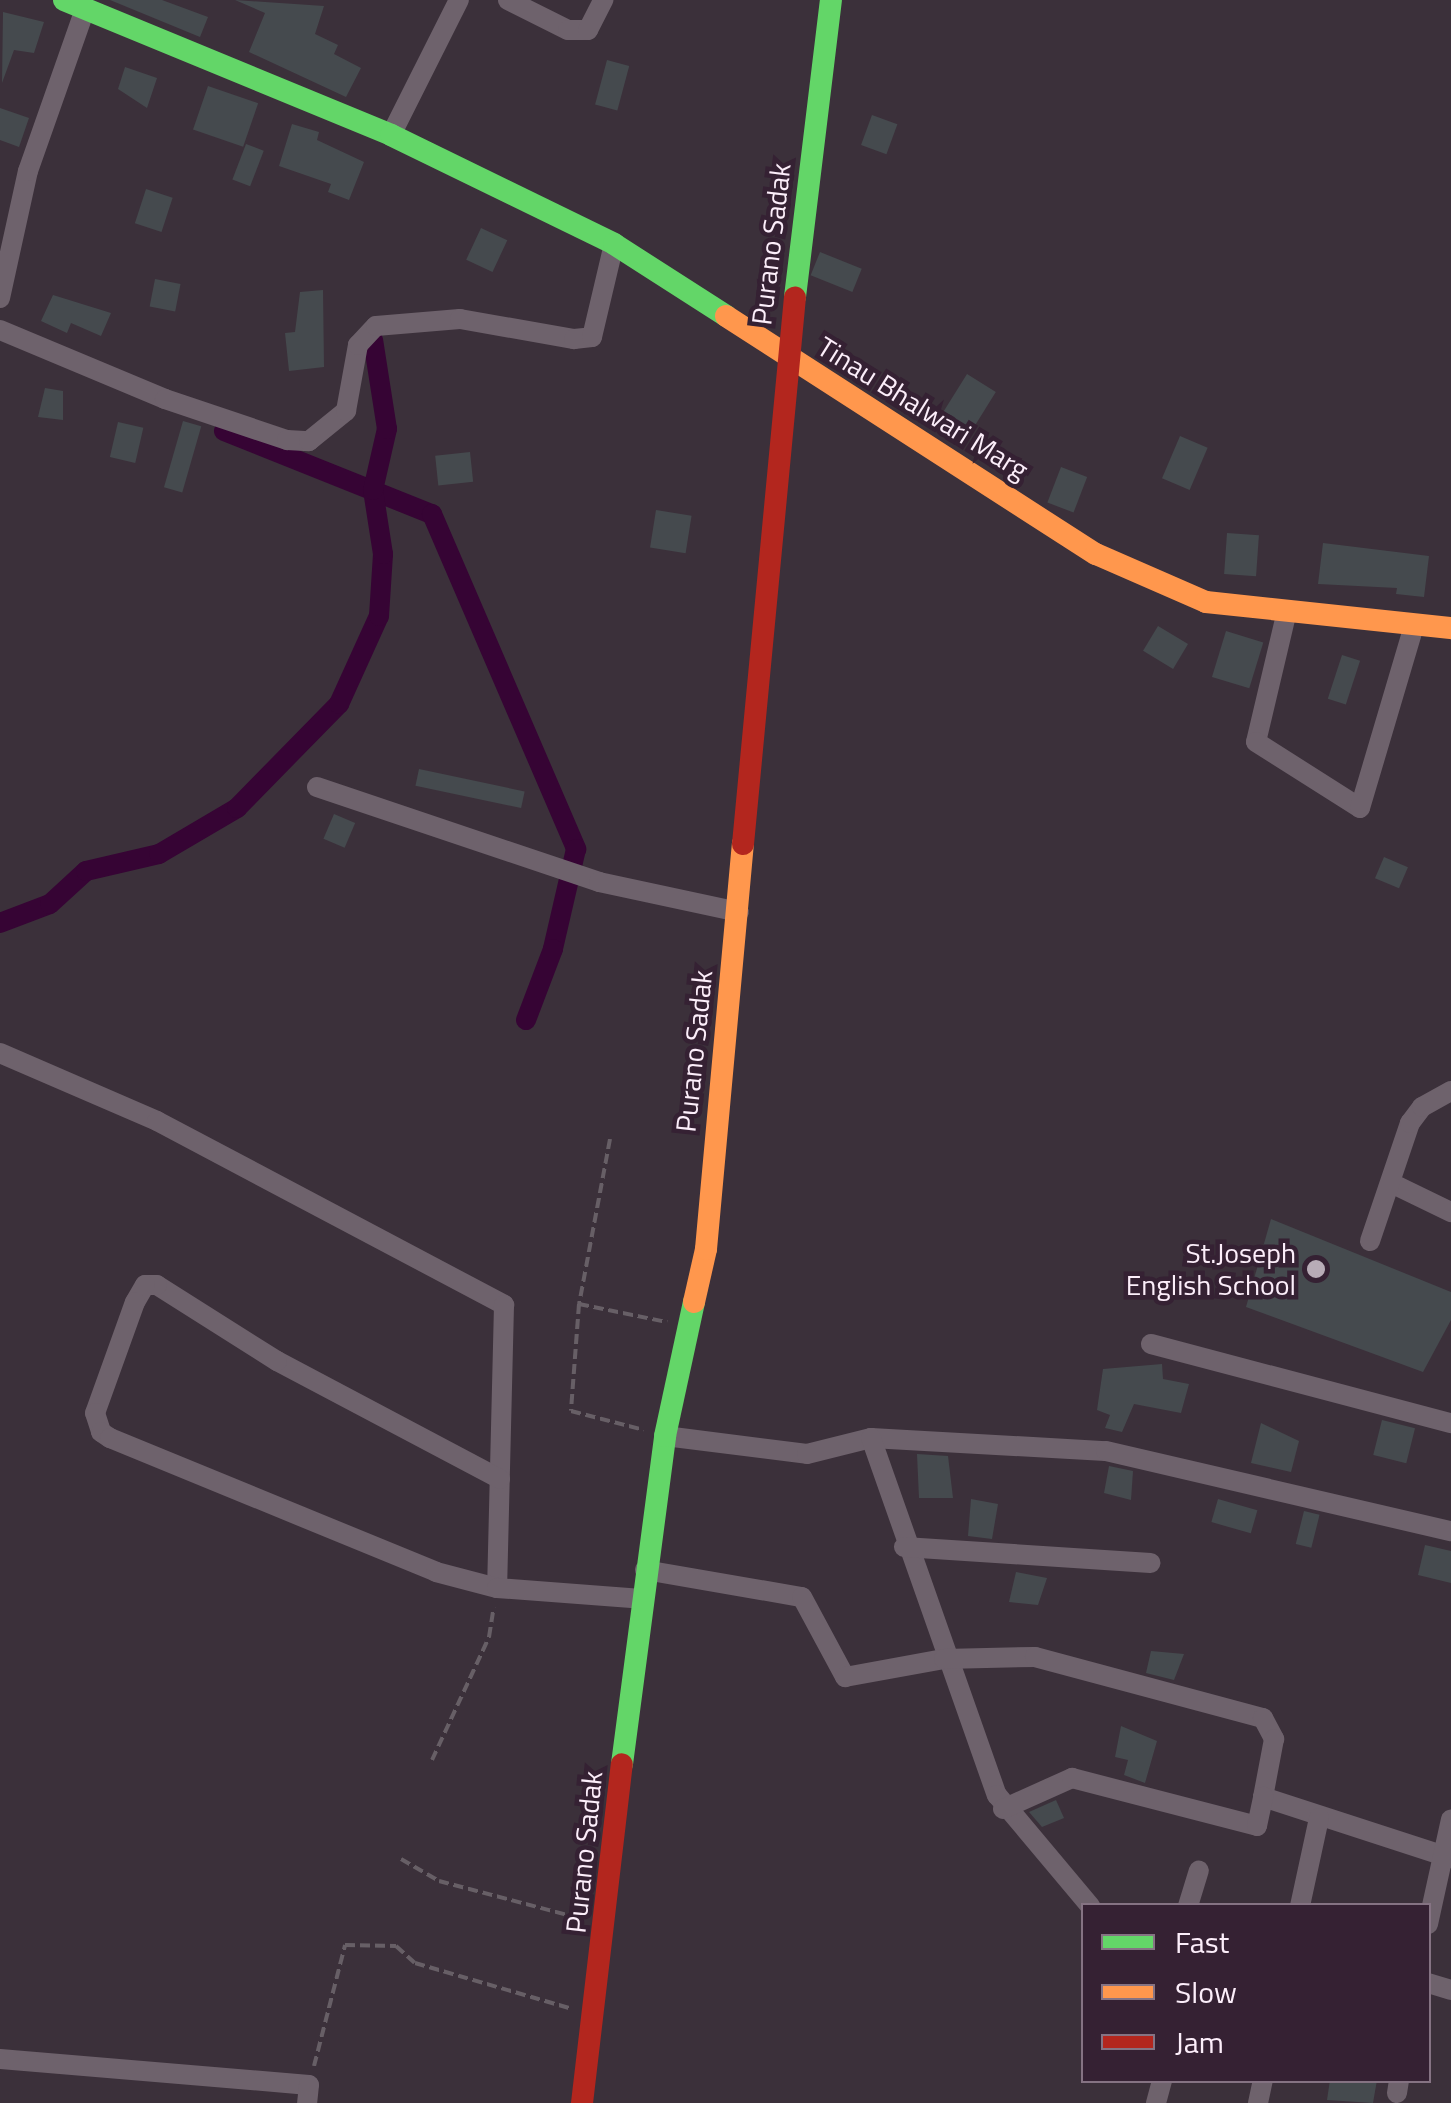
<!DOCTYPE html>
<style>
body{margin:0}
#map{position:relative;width:1451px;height:2103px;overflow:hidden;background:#3b303a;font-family:"Titillium Web",sans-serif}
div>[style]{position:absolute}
.canal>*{height:20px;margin:-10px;padding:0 10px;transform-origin:10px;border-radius:10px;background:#360434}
.building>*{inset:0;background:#454a4e;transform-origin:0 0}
.path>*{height:4px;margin-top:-2px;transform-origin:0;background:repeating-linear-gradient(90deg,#675f66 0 10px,transparent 0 15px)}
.street>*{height:20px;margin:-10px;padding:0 10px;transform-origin:10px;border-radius:10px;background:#6e626c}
.fast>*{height:22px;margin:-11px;padding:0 11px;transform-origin:11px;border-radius:11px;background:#63d668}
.slow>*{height:22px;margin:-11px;padding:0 11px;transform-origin:11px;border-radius:11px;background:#ff974d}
.jam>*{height:22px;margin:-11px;padding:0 11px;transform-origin:11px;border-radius:11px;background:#b3261e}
.dots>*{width:28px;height:28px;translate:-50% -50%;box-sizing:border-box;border:5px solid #352133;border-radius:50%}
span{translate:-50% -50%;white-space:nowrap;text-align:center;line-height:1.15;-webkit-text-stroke:9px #352133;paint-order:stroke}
.street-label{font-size:28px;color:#fceefa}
.poi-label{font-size:28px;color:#fceefa}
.right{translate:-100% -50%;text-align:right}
.legend{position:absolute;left:1081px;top:1903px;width:350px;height:180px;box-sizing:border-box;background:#352133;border:2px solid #857383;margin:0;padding:12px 18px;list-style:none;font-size:30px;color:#fceefa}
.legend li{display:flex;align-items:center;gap:20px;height:50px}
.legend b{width:50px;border:2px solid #857383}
</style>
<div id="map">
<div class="canal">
<div style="left:224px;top:431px;width:224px;rotate:21.8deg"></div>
<div style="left:432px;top:514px;width:365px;rotate:66.7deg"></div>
<div style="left:576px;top:849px;width:103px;rotate:103deg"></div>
<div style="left:553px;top:949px;width:76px;rotate:110.8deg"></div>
<div style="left:0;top:923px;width:53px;rotate:-20.8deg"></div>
<div style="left:50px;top:904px;width:49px;rotate:-42.5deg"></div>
<div style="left:86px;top:871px;width:75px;rotate:-13.1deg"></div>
<div style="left:159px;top:854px;width:91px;rotate:-30.5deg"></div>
<div style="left:237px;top:808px;width:146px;rotate:-45.6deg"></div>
<div style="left:339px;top:704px;width:97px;rotate:-65.6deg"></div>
<div style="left:379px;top:616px;width:62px;rotate:-86.3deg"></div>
<div style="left:383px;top:554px;width:65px;rotate:-98.9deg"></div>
<div style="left:373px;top:490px;width:63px;rotate:-77.1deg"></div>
<div style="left:387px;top:429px;width:90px;rotate:-98.9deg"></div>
</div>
<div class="building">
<div style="clip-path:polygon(110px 0,162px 0,208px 17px,200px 37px)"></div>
<div style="clip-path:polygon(235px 0,324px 6px,315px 34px,338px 45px,334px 54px,361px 68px,346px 97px,249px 52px,265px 13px)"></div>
<div style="clip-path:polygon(3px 12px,44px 22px,34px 53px,14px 50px,2px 83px)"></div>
<div style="left:607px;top:60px;width:23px;height:46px;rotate:15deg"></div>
<div style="clip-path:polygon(125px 67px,157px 78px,147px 108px,118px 89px)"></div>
<div style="left:208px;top:86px;width:53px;height:46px;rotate:19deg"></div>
<div style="clip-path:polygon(0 108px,29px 118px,19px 147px,0 140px)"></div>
<div style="left:872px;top:115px;width:27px;height:32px;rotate:20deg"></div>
<div style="clip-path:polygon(292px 124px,319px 132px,317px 140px,364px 162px,349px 200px,328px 192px,331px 184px,279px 166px)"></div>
<div style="left:246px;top:144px;width:19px;height:38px;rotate:21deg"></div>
<div style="left:146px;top:189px;width:28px;height:36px;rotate:18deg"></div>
<div style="left:481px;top:228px;width:29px;height:35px;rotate:25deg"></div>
<div style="left:820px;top:252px;width:45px;height:25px;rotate:22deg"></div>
<div style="left:155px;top:279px;width:26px;height:28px;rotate:11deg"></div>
<div style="clip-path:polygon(323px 290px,324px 367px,289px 371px,285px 333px,295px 332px,300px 292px)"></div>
<div style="clip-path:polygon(53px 295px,111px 313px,101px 336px,71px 323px,67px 333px,41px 321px)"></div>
<div style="left:967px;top:374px;width:34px;height:53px;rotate:32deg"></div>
<div style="clip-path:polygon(45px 388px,63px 391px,63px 420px,38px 417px)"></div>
<div style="left:183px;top:421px;width:19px;height:69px;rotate:16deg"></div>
<div style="left:118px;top:422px;width:26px;height:36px;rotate:13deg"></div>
<div style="left:1180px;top:436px;width:30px;height:46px;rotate:23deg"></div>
<div style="left:470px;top:452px;width:30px;height:35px;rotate:84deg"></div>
<div style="left:1061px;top:467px;width:28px;height:38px;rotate:21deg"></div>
<div style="left:656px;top:510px;width:36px;height:38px;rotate:9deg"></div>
<div style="left:1227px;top:533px;width:32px;height:41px;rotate:4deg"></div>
<div style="clip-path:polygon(1323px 543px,1429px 556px,1424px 597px,1396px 594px,1397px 588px,1318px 584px)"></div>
<div style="left:1158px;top:626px;width:35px;height:29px;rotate:31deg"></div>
<div style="left:1226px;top:631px;width:39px;height:48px;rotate:17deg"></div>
<div style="left:1342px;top:655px;width:19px;height:46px;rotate:18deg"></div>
<div style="left:419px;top:769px;width:108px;height:17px;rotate:12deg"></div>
<div style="left:334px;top:814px;width:23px;height:27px;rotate:23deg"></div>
<div style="left:1384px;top:857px;width:26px;height:23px;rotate:23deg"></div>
<div style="clip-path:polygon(1271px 1219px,1451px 1292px,1451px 1320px,1423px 1372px,1246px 1307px)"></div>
<div style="clip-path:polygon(1162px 1364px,1163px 1379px,1189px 1384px,1181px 1413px,1134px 1404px,1122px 1432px,1105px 1428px,1110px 1415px,1097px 1410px,1103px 1369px)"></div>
<div style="left:1382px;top:1420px;width:34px;height:36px;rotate:14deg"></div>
<div style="clip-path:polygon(1261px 1423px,1299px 1441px,1291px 1472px,1251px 1463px)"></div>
<div style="clip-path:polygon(917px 1454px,948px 1456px,953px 1498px,919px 1498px)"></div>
<div style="clip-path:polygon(1109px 1466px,1133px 1471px,1131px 1500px,1104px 1493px)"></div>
<div style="clip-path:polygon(971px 1499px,998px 1504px,992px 1539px,968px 1536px)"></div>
<div style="left:1218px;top:1499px;width:41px;height:24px;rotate:16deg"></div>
<div style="left:1304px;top:1511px;width:16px;height:34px;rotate:14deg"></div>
<div style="clip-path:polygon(1425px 1545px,1451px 1551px,1451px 1583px,1418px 1575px)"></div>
<div style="clip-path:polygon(1016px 1572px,1047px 1578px,1038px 1605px,1009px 1602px)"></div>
<div style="clip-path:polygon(1151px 1651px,1184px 1654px,1174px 1680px,1146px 1673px)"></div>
<div style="clip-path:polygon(1121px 1726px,1157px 1741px,1145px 1783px,1124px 1775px,1128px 1760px,1115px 1757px)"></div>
<div style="clip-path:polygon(1056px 1800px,1064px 1818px,1042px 1827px,1029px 1812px)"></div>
<div style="clip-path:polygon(1330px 2080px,1377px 2080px,1373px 2103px,1327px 2100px)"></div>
</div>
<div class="path">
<div style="left:610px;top:1139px;width:168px;rotate:100.6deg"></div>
<div style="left:579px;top:1304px;width:107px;rotate:94.3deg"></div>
<div style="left:571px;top:1411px;width:75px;rotate:14.6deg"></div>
<div style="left:579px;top:1304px;width:90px;rotate:11.6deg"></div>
<div style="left:432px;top:1760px;width:136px;rotate:-65.1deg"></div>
<div style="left:489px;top:1637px;width:30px;rotate:-81deg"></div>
<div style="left:401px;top:1859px;width:44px;rotate:30.1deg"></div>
<div style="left:439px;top:1881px;width:149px;rotate:14.8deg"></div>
<div style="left:314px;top:2066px;width:125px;rotate:-75.6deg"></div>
<div style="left:345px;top:1945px;width:51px;rotate:1.1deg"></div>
<div style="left:396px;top:1946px;width:25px;rotate:42deg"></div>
<div style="left:415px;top:1963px;width:164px;rotate:16.3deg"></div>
</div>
<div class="street">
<div style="left:508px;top:0;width:67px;rotate:26.6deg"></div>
<div style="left:568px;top:30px;width:20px"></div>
<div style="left:588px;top:30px;width:34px;rotate:-63deg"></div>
<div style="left:391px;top:135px;width:151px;rotate:-63.3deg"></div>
<div style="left:0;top:298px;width:130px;rotate:-77.6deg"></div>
<div style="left:28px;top:171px;width:169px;rotate:-70.6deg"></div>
<div style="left:0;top:330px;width:179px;rotate:22.7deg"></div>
<div style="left:165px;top:399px;width:129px;rotate:18.6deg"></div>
<div style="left:287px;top:440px;width:22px;rotate:3deg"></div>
<div style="left:309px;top:441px;width:48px;rotate:-39deg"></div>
<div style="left:346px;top:411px;width:67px;rotate:-79.7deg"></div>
<div style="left:358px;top:345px;width:26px;rotate:-47deg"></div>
<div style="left:376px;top:326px;width:84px;rotate:-4.8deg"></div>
<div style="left:460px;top:319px;width:116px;rotate:10deg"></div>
<div style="left:574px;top:339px;width:18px;rotate:-6deg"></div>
<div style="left:592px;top:337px;width:96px;rotate:-76.7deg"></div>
<div style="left:1286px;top:615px;width:130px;rotate:103.3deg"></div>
<div style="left:1256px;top:742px;width:123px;rotate:32.4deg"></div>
<div style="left:1360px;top:808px;width:190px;rotate:-73.5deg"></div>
<div style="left:317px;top:787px;width:298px;rotate:18.6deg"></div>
<div style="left:599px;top:882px;width:143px;rotate:12.1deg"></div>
<div style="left:0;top:1053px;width:171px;rotate:23.4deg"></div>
<div style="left:157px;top:1121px;width:393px;rotate:27.9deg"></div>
<div style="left:504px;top:1305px;width:283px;rotate:91.4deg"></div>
<div style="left:1391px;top:1183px;width:67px;rotate:25.8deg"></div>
<div style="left:1370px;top:1241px;width:125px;rotate:-71.3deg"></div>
<div style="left:1410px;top:1123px;width:20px;rotate:-53deg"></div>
<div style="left:1422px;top:1107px;width:33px;rotate:-29deg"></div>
<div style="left:1151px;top:1344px;width:310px;rotate:14.8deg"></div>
<div style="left:665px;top:1436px;width:143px;rotate:7.2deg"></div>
<div style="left:807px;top:1454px;width:66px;rotate:-14deg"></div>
<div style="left:871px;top:1438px;width:235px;rotate:3.2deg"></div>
<div style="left:1106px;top:1451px;width:354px;rotate:13.1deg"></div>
<div style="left:871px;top:1438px;width:379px;rotate:70.6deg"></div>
<div style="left:997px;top:1795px;width:145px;rotate:50deg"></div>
<div style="left:500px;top:1479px;width:252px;rotate:-152.1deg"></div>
<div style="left:277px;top:1361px;width:142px;rotate:-147.7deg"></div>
<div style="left:157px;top:1285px;width:12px;rotate:180deg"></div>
<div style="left:145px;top:1285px;width:20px;rotate:120deg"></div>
<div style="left:135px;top:1302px;width:118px;rotate:109.8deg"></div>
<div style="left:95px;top:1413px;width:20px;rotate:72deg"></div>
<div style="left:101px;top:1432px;width:11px;rotate:34deg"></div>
<div style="left:110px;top:1438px;width:352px;rotate:22.3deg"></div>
<div style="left:436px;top:1572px;width:63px;rotate:14.7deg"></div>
<div style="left:497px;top:1588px;width:145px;rotate:4.3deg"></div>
<div style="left:904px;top:1547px;width:247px;rotate:3.7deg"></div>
<div style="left:645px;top:1570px;width:159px;rotate:9.8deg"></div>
<div style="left:802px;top:1597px;width:91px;rotate:61.7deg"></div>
<div style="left:845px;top:1677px;width:101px;rotate:-10.3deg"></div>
<div style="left:944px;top:1659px;width:91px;rotate:-1.3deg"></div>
<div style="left:1035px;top:1657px;width:236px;rotate:15deg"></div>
<div style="left:1263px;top:1718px;width:24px;rotate:62deg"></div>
<div style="left:1274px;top:1739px;width:59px;rotate:100.7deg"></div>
<div style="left:1263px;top:1797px;width:198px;rotate:18deg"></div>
<div style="left:1003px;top:1809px;width:76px;rotate:-24.2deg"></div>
<div style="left:1072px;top:1778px;width:191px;rotate:14.5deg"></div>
<div style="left:1257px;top:1826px;width:30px;rotate:-78deg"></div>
<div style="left:1188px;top:1906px;width:37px;rotate:-73deg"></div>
<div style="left:1300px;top:1906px;width:90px;rotate:-77.8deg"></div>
<div style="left:1428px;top:1924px;width:107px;rotate:-77.6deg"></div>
<div style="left:1428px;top:1983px;width:24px;rotate:17deg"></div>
<div style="left:0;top:2059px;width:310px;rotate:4.8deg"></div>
<div style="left:309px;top:2085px;width:18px;rotate:96deg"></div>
<div style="left:1397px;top:2093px;width:13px;rotate:-81deg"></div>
<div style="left:1156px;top:2103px;width:24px;rotate:-75deg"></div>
<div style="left:1258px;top:2103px;width:24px;rotate:-78deg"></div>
</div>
<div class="fast">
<div style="left:64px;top:0;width:354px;rotate:22.4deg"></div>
<div style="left:391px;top:135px;width:248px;rotate:26deg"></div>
<div style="left:614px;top:244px;width:133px;rotate:32.7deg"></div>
<div style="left:795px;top:297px;width:299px;rotate:-83.1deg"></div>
<div style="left:622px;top:1764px;width:331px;rotate:-82.5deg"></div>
<div style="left:665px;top:1436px;width:137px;rotate:-77.8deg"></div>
</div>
<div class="slow">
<div style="left:726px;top:316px;width:440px;rotate:32.8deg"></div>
<div style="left:1096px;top:554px;width:120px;rotate:23.6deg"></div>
<div style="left:1206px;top:602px;width:246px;rotate:6.1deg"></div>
<div style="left:694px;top:1302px;width:54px;rotate:-77.2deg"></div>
<div style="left:706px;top:1249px;width:407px;rotate:-84.8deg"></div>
</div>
<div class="jam">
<div style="left:743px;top:844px;width:549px;rotate:-84.57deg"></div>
<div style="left:582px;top:2103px;width:341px;rotate:-83.3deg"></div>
</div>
<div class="dots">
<div style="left:1316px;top:1269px;background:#b8acb7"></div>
</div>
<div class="street-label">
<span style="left:771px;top:244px;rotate:-83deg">Purano Sadak</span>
<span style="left:923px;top:408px;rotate:32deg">Tinau Bhalwari Marg</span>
<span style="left:694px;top:1051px;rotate:-84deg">Purano Sadak</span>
<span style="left:584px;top:1852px;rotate:-84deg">Purano Sadak</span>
</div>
<div class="poi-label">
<span class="right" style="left:1296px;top:1269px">St.Joseph<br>English School</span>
</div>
<ul class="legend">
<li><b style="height:12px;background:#63d668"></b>Fast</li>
<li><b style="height:12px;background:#ff974d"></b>Slow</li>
<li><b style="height:12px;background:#b3261e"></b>Jam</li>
</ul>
</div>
